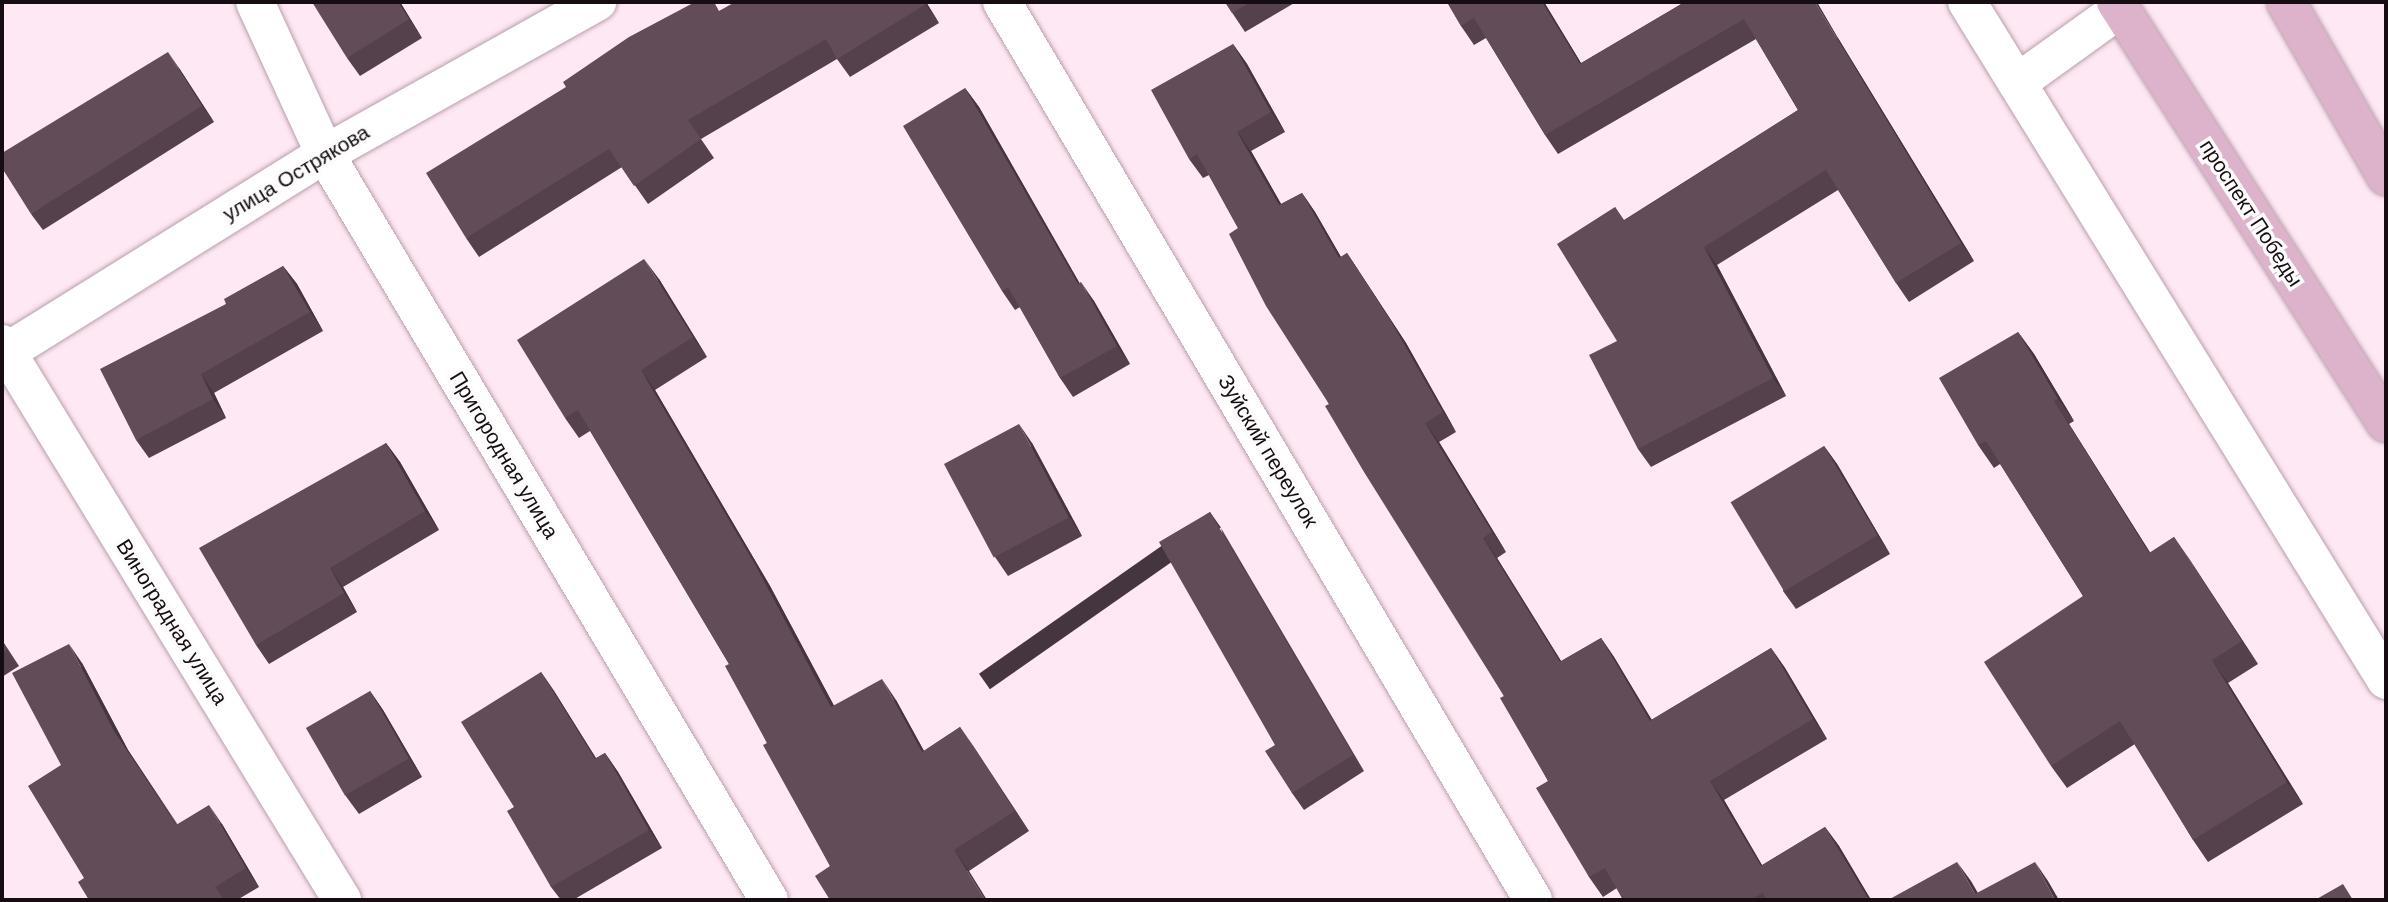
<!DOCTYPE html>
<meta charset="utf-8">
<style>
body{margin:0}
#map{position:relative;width:2388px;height:902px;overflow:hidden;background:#fee8f3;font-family:"DM Sans",sans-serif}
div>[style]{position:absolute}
.roads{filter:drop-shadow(0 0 2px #b89fac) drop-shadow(0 0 2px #b89fac)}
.street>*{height:38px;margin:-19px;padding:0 19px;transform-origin:19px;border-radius:19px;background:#fff}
.primary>*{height:38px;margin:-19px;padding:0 19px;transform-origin:19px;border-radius:19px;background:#ddb3cb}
.wall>*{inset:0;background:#54414c}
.shaded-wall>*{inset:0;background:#45353e;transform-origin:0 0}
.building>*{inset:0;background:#624c58;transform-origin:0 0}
span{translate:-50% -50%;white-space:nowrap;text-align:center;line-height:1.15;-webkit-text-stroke:7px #fcfcfc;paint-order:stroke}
.street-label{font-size:21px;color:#160d12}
.frame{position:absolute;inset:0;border:4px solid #160d12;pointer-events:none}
</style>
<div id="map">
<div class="roads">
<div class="street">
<div style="left:255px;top:2px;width:167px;rotate:65.3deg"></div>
<div style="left:325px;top:154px;width:868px;rotate:59.24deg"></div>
<div style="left:1002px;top:2px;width:1043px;rotate:59.4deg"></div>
<div style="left:1967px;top:2px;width:797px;rotate:58.28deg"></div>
<div style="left:2017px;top:83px;width:127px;rotate:-35.7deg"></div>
<div style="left:2px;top:344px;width:652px;rotate:58.55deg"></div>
<div style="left:2px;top:355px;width:380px;rotate:-31.9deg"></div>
<div style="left:325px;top:154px;width:312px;rotate:-29.2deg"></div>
</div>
<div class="primary">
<div style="left:2116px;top:2px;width:500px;rotate:57.33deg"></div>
<div style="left:2286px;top:2px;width:201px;rotate:60.1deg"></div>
</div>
</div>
<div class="wall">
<div style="clip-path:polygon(400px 2px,422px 38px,360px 76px,347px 58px)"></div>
<div style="clip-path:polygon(926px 2px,939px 23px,850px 77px,837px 59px,701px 139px,714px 158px,648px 204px,622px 167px,479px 257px,466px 238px,721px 10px)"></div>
<div style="clip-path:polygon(1225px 2px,1296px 2px,1245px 32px)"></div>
<div style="clip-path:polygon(1447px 2px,1544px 2px,1581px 63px,1683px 3px,1838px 38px,1974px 261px,1909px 302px,1896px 283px,1838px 190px,1717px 265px,1786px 396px,1651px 467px,1638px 449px,1617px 341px,1615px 207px,1624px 220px,1798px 110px,1756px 39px,1558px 154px,1545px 135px,1486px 38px,1474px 45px,1461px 26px)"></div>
<div style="clip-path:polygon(1233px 44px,1247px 64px,1285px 132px,1251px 151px,1281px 204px,1302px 193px,1315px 212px,1341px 257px,1347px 253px,1406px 343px,1456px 432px,1439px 442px,1506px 552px,1497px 558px,1561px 661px,1601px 638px,1614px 657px,1651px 720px,1771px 648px,1785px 668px,1827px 739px,1724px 800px,1762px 865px,1825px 827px,1839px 846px,1871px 900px,1623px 900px,1617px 888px,1603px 897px,1589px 877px,1548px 781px,1504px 696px,1329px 404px,1238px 228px,1209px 175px,1203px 178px,1189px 159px)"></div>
<div style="clip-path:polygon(179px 68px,214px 122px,43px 230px,31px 214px)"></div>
<div style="clip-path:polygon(965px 88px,979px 107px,1079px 283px,1094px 301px,1130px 364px,1073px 397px,1060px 378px,1020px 307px,1015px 310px,1002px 291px)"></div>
<div style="clip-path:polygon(283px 266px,297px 284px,323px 331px,214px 393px,226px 418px,149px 458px,136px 440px,226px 304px)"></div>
<div style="clip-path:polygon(659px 279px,707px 357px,655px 390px,770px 586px,834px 706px,896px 700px,924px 751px,960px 727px,1029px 831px,969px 871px,830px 866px,767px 743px,729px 664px,590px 431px,579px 438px,565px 418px)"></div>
<div style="clip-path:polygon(2018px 332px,2034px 354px,2074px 421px,2069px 424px,2150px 553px,2174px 537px,2258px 664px,2228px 683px,2303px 804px,2208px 862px,2193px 840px,2135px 744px,2067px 788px,2051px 766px,2083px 596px,2000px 464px,1994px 468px,1978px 445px)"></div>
<div style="clip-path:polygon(386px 443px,400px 462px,439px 530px,343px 587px,357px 612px,269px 664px,256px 645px)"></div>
<div style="clip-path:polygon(1032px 443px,1082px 536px,1008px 576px,995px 557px)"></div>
<div style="clip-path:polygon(1824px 446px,1837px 464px,1890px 554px,1796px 609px,1783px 591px)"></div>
<div style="clip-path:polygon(1221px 528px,1364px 771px,1304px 810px,1292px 793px,1275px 745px)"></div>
<div style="clip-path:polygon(2px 640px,19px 666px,2px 677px)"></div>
<div style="clip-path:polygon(82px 663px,128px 750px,177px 824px,222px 824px,259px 887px,237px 900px,89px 900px,61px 765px)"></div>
<div style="clip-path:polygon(541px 672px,554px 691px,596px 758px,605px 753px,618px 772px,662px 848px,573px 900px,561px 900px,551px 887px,514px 807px)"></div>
<div style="clip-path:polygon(370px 691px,383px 710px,422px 777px,359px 814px,345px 795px)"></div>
</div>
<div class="shaded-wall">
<div style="clip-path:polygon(398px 2px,400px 2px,422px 38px,409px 19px)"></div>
<div style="clip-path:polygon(924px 2px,926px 2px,939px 23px)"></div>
<div style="clip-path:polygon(1542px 2px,1544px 2px,1593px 83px,1580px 64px)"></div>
<div style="clip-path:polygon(1815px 2px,1817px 2px,1838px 38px,1974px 261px,1961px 243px)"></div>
<div style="clip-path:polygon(1233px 44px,1247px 64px,1285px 132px,1271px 112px)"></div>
<div style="clip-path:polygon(168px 52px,179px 68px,214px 122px,202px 106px)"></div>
<div style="clip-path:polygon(965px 88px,979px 107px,1091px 303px,1078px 284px)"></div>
<div style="clip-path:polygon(1237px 132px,1251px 151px,1293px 225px,1279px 205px)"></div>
<div style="clip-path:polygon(1302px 193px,1315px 212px,1353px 278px,1339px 258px)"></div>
<div style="clip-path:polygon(1704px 247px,1717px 265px,1786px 396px,1773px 378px)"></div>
<div style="clip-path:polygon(1347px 253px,1406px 343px,1456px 432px,1443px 412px)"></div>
<div style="clip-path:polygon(644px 259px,659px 279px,707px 357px,693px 337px)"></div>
<div style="clip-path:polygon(283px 266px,297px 284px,323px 331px,310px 312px)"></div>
<div style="clip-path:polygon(1081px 282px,1094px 301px,1130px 364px,1117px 346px)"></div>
<div style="clip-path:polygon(2018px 332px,2034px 354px,2074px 421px,2058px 399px)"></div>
<div style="clip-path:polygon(641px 370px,655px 390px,770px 586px,846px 728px,831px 707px)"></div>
<div style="clip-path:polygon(201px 374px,214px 393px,226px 418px,213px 399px)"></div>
<div style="clip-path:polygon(2054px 401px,2069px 424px,2165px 576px,2149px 553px)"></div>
<div style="clip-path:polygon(1425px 423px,1439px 442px,1506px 552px,1492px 532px)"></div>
<div style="clip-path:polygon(1019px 424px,1032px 443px,1082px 536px,1069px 517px)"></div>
<div style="clip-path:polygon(386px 443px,400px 462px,439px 530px,425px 511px)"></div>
<div style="clip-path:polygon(1824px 446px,1837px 464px,1890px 554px,1877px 535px)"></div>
<div style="left:1210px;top:512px;width:19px;height:282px;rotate:55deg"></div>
<div style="clip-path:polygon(2174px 537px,2190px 560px,2258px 664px,2242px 641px)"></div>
<div style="clip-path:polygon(1483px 538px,1497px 558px,1574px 682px,1560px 662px)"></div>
<div style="clip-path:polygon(330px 568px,343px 587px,357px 612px,344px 593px)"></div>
<div style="clip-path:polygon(1601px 638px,1614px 657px,1664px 740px,1650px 721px)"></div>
<div style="clip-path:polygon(69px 644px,82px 663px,128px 750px,190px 843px,114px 731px)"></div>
<div style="clip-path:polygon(1771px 648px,1785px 668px,1827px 739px,1813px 719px)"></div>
<div style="clip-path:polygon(2212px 660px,2228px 683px,2303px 804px,2287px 782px)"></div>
<div style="clip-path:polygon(541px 672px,554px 691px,608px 778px,595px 759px)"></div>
<div style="clip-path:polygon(882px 679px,896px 700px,936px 773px,922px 752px)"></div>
<div style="clip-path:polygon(370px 691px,383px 710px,422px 777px,409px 758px)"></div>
<div style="clip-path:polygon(960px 727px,974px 747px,1029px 831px,1015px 811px)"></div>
<div style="clip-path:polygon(605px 753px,618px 772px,662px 848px,649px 830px)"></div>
<div style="clip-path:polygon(1710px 781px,1724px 800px,1774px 886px,1761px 866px)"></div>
<div style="clip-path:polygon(209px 805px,222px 824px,259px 887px,246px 868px)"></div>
<div style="clip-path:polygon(1825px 827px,1839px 846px,1871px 900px,1869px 900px)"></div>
<div style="clip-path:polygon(954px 850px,969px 871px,987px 900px,985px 900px)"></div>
<div style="clip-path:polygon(1957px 862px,1971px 881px,1982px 900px,1975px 894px)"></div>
<div style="clip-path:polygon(2035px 862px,2048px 881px,2059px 900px,2055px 900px)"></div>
</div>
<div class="building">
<div style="clip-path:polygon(312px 2px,398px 2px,409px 19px,347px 58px)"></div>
<div style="clip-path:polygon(695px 2px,714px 2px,719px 11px,735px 2px,924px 2px,926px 4px,837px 59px,826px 39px,688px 120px,701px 139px,634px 186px,609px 149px,466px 238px,426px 173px,566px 87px,563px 82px,629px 37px)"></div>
<div style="clip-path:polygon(1225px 2px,1251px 2px,1232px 13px)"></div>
<div style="clip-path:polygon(1447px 2px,1542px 2px,1580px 64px,1683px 3px,1682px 2px,1815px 2px,1961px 243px,1896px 283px,1826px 170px,1704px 247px,1773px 378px,1638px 449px,1589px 355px,1617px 341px,1557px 244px,1615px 207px,1624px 221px,1798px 110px,1744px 19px,1545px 135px,1474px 18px,1461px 26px)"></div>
<div style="clip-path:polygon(1233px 44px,1271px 112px,1237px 132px,1279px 205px,1302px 193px,1339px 258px,1347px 253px,1392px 323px,1443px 412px,1425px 423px,1492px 532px,1483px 538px,1560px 662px,1601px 638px,1650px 721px,1771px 648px,1813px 719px,1710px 781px,1761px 866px,1825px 827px,1869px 900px,1766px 900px,1763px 893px,1750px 900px,1623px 900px,1605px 868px,1589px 877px,1536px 788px,1548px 781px,1500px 698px,1504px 696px,1364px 472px,1325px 406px,1329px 404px,1266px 306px,1229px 234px,1238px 228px,1197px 154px,1189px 159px,1151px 90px)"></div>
<div style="clip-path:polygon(168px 52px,202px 106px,31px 214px,2px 168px,2px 153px)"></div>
<div style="clip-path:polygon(965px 88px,1078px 284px,1081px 282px,1117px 346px,1060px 378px,1008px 287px,1002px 291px,903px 126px)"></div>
<div style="clip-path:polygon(644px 259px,693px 337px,641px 370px,756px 566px,831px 707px,882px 679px,922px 752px,960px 727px,1015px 811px,954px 850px,985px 900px,830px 900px,815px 876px,830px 866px,763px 745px,767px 743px,725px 666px,729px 664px,578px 410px,565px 418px,517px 340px)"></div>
<div style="clip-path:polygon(283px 266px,310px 312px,201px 374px,213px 399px,136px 440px,100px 369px,226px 304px,224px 299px)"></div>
<div style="clip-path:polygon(2018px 332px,2058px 399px,2054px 401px,2149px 553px,2174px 537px,2242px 641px,2212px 660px,2287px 782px,2193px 840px,2120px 721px,2051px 766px,1984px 662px,2083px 596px,1986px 441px,1978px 445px,1939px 378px)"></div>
<div style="left:1019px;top:424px;width:106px;height:85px;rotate:62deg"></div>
<div style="clip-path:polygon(386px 443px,425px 511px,330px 568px,344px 593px,256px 645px,199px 548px)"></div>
<div style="left:1824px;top:446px;width:104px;height:109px;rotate:59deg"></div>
<div style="clip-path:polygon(1210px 512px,1353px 755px,1292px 793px,1265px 751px,1275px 745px,1159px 542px)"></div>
<div style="clip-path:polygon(2px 641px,7px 650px,2px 653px)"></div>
<div style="clip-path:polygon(69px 644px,114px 731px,176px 825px,209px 805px,246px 868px,215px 887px,224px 900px,89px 900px,78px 882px,84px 878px,28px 786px,61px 765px,12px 673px)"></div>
<div style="clip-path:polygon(541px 672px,595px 759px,605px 753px,649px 830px,551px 887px,507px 811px,514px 807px,461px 722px)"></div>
<div style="left:370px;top:691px;width:78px;height:74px;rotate:60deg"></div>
<div style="clip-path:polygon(1957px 862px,1975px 894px,2035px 862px,2055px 900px,1888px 900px)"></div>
<div style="clip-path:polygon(2343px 884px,2353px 900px,2315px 900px)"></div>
</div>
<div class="street-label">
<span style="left:296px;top:173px;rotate:-31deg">улица Острякова</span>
<span style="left:2251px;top:213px;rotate:57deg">проспект Победы</span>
<span style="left:1268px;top:451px;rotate:59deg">Зуйский переулок</span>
<span style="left:504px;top:455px;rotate:59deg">Пригородная улица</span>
<span style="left:172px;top:622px;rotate:58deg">Виноградная улица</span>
</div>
<div class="frame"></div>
</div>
